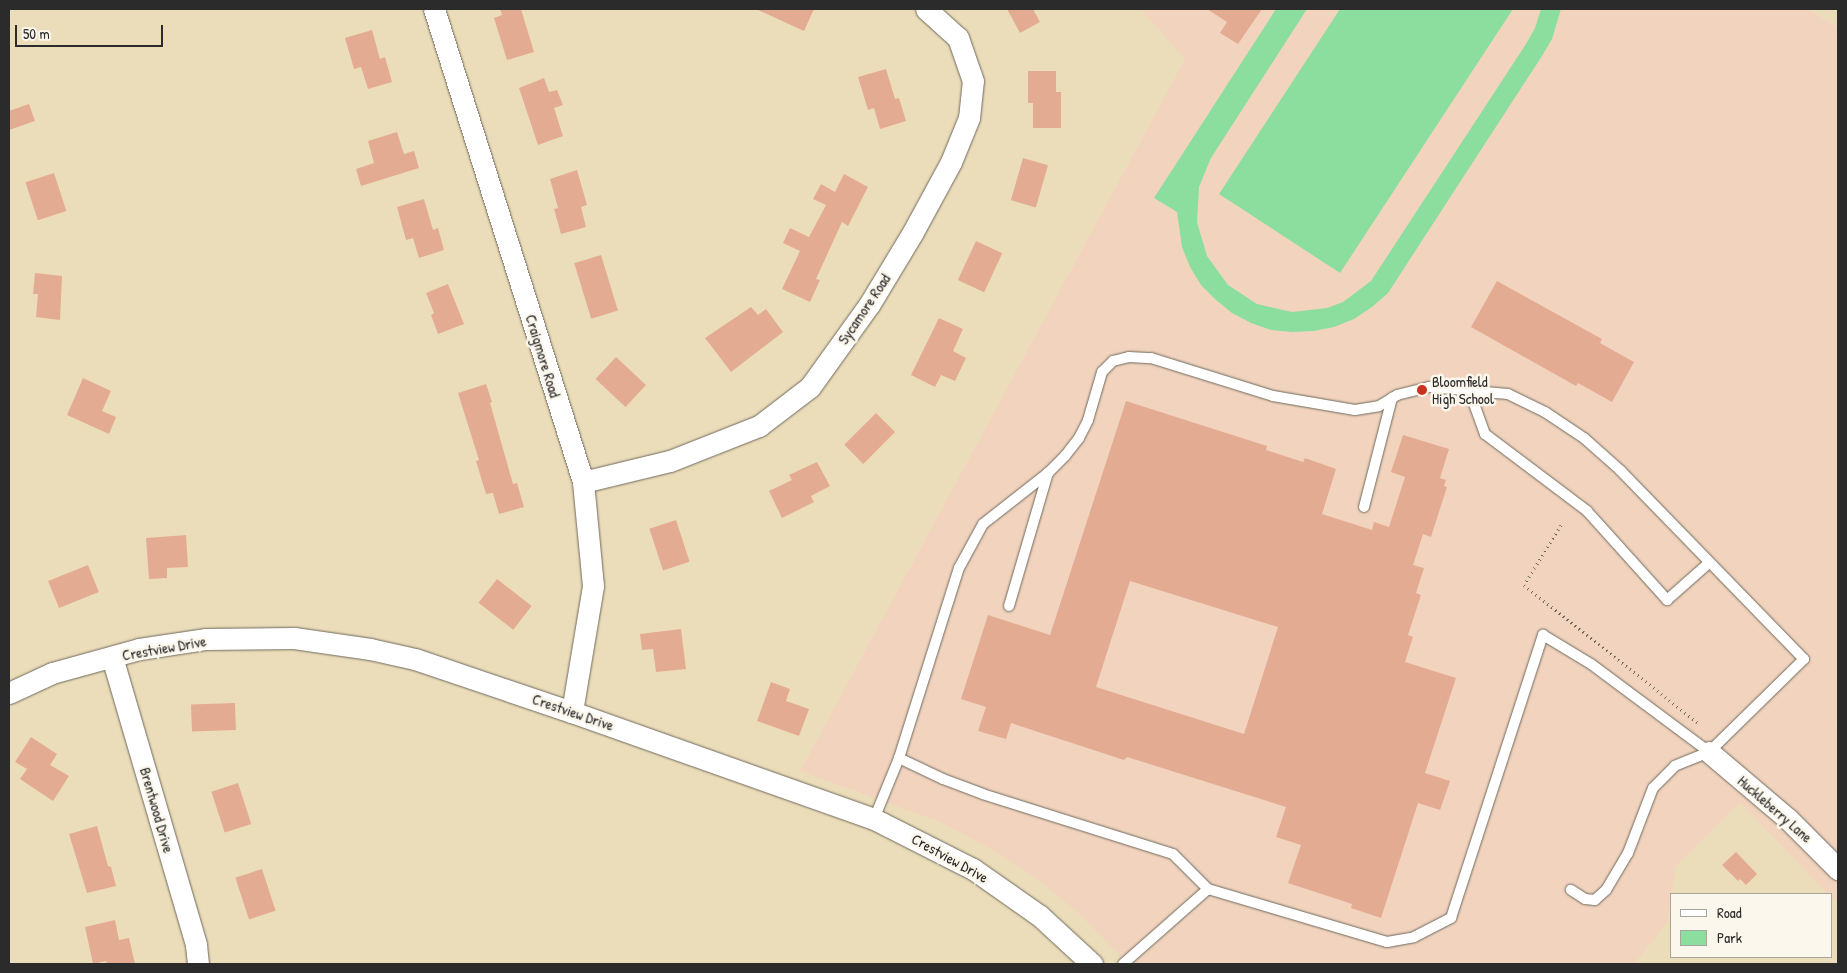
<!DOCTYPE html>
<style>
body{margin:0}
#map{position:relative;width:1847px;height:973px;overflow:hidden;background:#ecddba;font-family:"Patrick Hand",sans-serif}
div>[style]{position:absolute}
.built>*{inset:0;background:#f2d4be}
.green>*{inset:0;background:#8cde9f}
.building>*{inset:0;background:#e4ab93;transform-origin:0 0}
.path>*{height:3px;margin-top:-1.5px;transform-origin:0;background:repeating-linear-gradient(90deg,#6f695d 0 1px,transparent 0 5px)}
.roads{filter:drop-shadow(0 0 1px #6f695d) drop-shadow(0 0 1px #6f695d)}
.lane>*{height:10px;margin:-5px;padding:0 5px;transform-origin:5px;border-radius:5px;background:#fff}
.street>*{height:21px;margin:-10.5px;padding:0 10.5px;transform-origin:10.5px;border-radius:10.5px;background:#fff}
.dots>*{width:14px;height:14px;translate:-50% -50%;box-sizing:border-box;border:2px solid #fbf7ec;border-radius:50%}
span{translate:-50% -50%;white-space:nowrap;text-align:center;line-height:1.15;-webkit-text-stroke:5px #fbf7ec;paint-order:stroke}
.street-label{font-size:15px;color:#2b2b2b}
.poi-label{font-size:15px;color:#2b2b2b}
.left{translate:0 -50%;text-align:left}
.frame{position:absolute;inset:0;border:10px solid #2b2b2b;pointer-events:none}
.legend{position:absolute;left:1670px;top:893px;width:162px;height:65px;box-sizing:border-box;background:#fbf7ec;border:1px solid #a8a59f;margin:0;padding:6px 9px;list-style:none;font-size:15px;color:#2b2b2b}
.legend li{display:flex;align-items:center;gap:10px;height:25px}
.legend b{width:25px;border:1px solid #a8a59f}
.scale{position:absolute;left:15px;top:25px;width:148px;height:22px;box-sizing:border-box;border:2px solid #2b2b2b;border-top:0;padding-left:6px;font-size:15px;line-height:18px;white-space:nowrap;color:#2b2b2b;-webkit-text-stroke:4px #fbf7ec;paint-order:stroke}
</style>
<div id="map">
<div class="built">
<div style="clip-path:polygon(1140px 9px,1808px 9px,1838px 28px,1838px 721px,1834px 725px,1838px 730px,1838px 904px,1740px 803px,1676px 866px,1667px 923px,1634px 964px,1128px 964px,1078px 913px,1038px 880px,991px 849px,940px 822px,800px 771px,1185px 59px)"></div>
</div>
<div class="green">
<div style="clip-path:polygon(1276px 9px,1307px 9px,1211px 158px,1199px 187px,1197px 222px,1207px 256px,1228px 285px,1257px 304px,1292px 312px,1327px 308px,1343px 302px,1371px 281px,1526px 44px,1535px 28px,1541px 9px,1561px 9px,1552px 39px,1542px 56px,1388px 293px,1372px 307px,1354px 319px,1334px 327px,1314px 331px,1292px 332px,1271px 330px,1251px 323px,1232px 313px,1216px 300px,1201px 285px,1190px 267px,1182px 247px,1177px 212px,1154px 198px)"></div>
<div style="clip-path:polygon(1340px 9px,1513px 9px,1340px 273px,1219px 194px)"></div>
</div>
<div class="building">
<div style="clip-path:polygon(500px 9px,521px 9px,534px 52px,507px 60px,494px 18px,502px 15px)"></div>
<div style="clip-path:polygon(756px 9px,814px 9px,804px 31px)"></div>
<div style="clip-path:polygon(1007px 9px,1033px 9px,1040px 22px,1020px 33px)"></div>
<div style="clip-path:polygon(1207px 9px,1262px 9px,1238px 44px,1220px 33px,1227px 22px)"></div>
<div style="clip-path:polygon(372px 30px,380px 59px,385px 57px,392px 82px,368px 89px,361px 67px,354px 69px,345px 38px)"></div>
<div style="clip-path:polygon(886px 69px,895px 99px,899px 98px,906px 121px,880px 129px,874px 108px,868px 110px,858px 77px)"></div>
<div style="clip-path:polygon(1028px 71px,1056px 71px,1056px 92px,1061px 92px,1061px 128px,1033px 128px,1033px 103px,1028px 103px)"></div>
<div style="clip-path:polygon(544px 78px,549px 92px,557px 90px,563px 105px,554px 108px,563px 136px,538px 145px,519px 88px)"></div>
<div style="clip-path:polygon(29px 104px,35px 121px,9px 130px,9px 111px)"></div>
<div style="clip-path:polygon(397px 132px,404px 154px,414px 151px,419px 168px,361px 186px,356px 169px,374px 163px,368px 141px)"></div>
<div style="left:1023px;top:158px;width:26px;height:44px;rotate:16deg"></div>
<div style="clip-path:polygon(577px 170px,587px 205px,581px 207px,586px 227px,561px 234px,554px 209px,558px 208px,550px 179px)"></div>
<div style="left:54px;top:173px;width:40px;height:30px;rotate:72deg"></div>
<div style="clip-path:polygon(844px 174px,868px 187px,848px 226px,842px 222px,816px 279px,820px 280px,810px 302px,782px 289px,800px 251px,783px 243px,790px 228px,809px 237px,826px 205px,813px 199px,821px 184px,835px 192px)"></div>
<div style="clip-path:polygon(424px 199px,433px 230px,438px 228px,444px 250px,419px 258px,413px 238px,406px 240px,397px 207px)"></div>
<div style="left:976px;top:241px;width:29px;height:43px;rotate:25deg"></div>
<div style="left:601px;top:255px;width:58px;height:28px;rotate:73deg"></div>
<div style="clip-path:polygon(35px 273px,62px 276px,60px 320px,36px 317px,38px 294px,33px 294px)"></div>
<div style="clip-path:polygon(1497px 281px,1602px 339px,1600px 343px,1634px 362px,1612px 402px,1578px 383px,1576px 386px,1471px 327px)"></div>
<div style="clip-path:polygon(448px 284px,464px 324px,438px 334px,431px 315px,434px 313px,426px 293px)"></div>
<div style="clip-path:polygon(751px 307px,758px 315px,766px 309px,783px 332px,731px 372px,705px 338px)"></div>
<div style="clip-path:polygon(939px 318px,963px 329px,953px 351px,966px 358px,955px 381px,941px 375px,935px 387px,911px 375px)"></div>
<div style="left:616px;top:357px;width:41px;height:30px;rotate:43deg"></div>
<div style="clip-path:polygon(83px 378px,111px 391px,102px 411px,116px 417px,109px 434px,67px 415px)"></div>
<div style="clip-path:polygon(486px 384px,492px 402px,490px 403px,513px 484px,517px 483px,524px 507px,499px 514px,493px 493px,486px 494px,476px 461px,479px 460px,458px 393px)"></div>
<div style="clip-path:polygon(evenodd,1126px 401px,1267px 446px,1266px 450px,1303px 462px,1305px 458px,1336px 469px,1322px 514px,1372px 530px,1374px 522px,1389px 527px,1405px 477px,1391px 472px,1403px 435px,1449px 449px,1440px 478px,1446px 480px,1444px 486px,1447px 487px,1431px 537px,1423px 534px,1413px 565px,1424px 568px,1416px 593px,1421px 595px,1408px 635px,1413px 637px,1405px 662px,1456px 678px,1425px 773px,1450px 781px,1440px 810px,1418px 803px,1381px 918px,1351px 908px,1352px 904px,1288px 883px,1301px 845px,1276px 837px,1286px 807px,1127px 757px,1124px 760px,1011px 723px,1006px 739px,978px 731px,986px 707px,961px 699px,988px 615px,1050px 635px,1126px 401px,1130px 581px,1278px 627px,1244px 734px,1096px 687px,1130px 581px)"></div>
<div style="left:876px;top:413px;width:27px;height:45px;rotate:45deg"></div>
<div style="clip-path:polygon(817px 462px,830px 486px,811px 496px,814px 502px,782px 518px,769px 491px,792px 480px,789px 475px)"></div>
<div style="left:676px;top:520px;width:44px;height:28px;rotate:72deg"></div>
<div style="clip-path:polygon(186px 535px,188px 567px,167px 568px,167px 578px,149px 579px,146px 538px)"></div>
<div style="left:88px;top:565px;width:29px;height:43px;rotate:68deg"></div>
<div style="left:497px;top:579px;width:44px;height:30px;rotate:38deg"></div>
<div style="clip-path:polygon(681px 629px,686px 669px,656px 672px,653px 649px,642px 650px,640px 634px)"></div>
<div style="clip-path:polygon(771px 682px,790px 689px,786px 701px,809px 709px,799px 736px,757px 721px)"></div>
<div style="left:235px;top:703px;width:27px;height:44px;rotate:88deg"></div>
<div style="clip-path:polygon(31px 737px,57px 754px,50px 765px,69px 776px,53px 801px,20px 779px,27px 769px,15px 762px)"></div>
<div style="left:238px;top:783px;width:43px;height:28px;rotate:72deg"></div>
<div style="clip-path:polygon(97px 826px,108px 866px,111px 867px,116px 886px,87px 893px,69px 834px)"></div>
<div style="clip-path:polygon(1736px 852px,1757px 874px,1746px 885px,1740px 879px,1738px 881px,1722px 865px)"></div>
<div style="left:262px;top:869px;width:44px;height:28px;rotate:72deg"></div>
<div style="clip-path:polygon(115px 920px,119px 940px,129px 938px,135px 964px,107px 964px,106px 961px,93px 964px,85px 927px)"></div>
</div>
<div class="path">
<div style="left:1561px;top:525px;width:70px;rotate:121.7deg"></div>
<div style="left:1524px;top:585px;width:221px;rotate:38.4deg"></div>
</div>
<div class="roads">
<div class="lane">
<div style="left:1469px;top:390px;width:47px;rotate:70deg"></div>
<div style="left:1485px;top:434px;width:128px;rotate:37deg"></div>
<div style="left:1587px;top:511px;width:120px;rotate:48deg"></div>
<div style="left:1667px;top:600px;width:57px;rotate:-41.5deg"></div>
<div style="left:1364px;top:507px;width:113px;rotate:-75.6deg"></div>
<div style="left:1009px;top:606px;width:139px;rotate:-73.7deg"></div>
<div style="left:874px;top:819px;width:66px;rotate:-67.7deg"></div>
<div style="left:1208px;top:889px;width:49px;rotate:-135deg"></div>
<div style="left:1173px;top:854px;width:199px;rotate:-162.5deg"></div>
<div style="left:983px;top:794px;width:43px;rotate:-159.4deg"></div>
<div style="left:943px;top:779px;width:49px;rotate:-154.5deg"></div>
<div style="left:899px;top:758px;width:199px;rotate:-72.5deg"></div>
<div style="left:959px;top:568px;width:50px;rotate:-61.4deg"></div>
<div style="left:983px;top:524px;width:83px;rotate:-38.1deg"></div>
<div style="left:1048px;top:473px;width:24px;rotate:-45deg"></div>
<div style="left:1065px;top:456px;width:23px;rotate:-52deg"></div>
<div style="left:1079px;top:438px;width:20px;rotate:-63deg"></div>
<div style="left:1088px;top:420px;width:50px;rotate:-73.7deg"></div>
<div style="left:1102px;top:372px;width:16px;rotate:-45deg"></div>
<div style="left:1113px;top:361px;width:16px;rotate:-14deg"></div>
<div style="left:1129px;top:357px;width:22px;rotate:3deg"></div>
<div style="left:1151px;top:358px;width:128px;rotate:17.3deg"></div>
<div style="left:1273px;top:396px;width:83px;rotate:9.7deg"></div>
<div style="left:1355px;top:410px;width:24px;rotate:-9deg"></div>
<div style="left:1379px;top:406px;width:21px;rotate:-31deg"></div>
<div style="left:1397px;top:395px;width:33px;rotate:-14deg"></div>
<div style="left:1429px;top:387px;width:79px;rotate:5.1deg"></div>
<div style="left:1508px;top:394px;width:41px;rotate:25.9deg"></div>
<div style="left:1545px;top:412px;width:47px;rotate:33.7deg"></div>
<div style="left:1584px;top:438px;width:48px;rotate:41.6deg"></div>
<div style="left:1620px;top:470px;width:264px;rotate:45.8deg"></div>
<div style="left:1804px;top:659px;width:133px;rotate:135.6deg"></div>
<div style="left:1709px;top:752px;width:37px;rotate:158deg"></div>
<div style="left:1675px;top:766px;width:31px;rotate:135deg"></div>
<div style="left:1653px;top:788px;width:70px;rotate:111deg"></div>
<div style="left:1628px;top:853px;width:43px;rotate:120.7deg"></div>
<div style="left:1606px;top:890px;width:15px;rotate:138deg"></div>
<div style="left:1595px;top:900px;width:10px;rotate:-174deg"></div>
<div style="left:1585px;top:899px;width:17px;rotate:-147deg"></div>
<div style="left:1123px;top:964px;width:113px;rotate:-41.4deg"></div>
<div style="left:1208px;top:889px;width:187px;rotate:16.5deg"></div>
<div style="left:1387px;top:942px;width:27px;rotate:-10deg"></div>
<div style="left:1414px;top:937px;width:42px;rotate:-27.2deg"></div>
<div style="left:1451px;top:918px;width:298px;rotate:-72deg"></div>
<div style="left:1543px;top:635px;width:56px;rotate:31.1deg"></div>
<div style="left:1591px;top:664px;width:147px;rotate:36.7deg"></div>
</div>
<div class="street">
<div style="left:434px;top:9px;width:496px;rotate:72.5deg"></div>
<div style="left:583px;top:482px;width:104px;rotate:84.5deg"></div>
<div style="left:593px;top:586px;width:128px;rotate:99.5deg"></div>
<div style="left:583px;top:482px;width:89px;rotate:-13.6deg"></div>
<div style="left:670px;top:461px;width:96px;rotate:-21.5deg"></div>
<div style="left:759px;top:426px;width:64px;rotate:-37.4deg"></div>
<div style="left:810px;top:387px;width:101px;rotate:-54.3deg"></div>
<div style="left:869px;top:305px;width:85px;rotate:-58.9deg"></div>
<div style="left:913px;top:232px;width:80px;rotate:-61.5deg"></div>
<div style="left:951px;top:162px;width:48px;rotate:-67.8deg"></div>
<div style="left:969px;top:118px;width:37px;rotate:-84deg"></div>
<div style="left:973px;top:81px;width:46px;rotate:-109.2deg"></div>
<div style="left:958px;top:38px;width:43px;rotate:-137.8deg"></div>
<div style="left:112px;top:657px;width:300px;rotate:73.7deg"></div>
<div style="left:196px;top:945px;width:19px;rotate:84deg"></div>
<div style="left:9px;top:693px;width:47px;rotate:-24.9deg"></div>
<div style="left:52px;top:673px;width:90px;rotate:-15.4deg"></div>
<div style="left:139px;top:649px;width:68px;rotate:-8.5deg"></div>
<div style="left:206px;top:639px;width:88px;rotate:-0.7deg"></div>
<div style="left:294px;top:638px;width:77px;rotate:8.2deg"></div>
<div style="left:370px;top:649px;width:46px;rotate:12.5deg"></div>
<div style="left:415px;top:659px;width:166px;rotate:18.7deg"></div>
<div style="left:572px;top:712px;width:320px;rotate:19.5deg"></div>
<div style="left:874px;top:819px;width:111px;rotate:26.8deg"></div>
<div style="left:973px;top:869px;width:82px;rotate:35deg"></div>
<div style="left:1040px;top:916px;width:71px;rotate:42.7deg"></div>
<div style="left:1709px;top:752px;width:104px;rotate:40.3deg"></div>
<div style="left:1788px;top:819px;width:71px;rotate:45deg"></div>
</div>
</div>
<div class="dots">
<div style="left:1422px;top:390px;background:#c8321e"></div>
</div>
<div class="street-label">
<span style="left:864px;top:309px;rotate:-56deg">Sycamore Road</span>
<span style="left:543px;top:356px;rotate:73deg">Craigmore Road</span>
<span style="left:164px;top:648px;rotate:-10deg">Crestview Drive</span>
<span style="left:573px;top:712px;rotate:19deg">Crestview Drive</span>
<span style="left:1775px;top:809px;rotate:41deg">Huckleberry Lane</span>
<span style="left:157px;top:810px;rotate:74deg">Brentwood Drive</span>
<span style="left:950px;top:858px;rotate:29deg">Crestview Drive</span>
</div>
<div class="poi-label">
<span class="left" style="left:1432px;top:390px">Bloomfield<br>High School</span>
</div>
<div class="frame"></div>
<ul class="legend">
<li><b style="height:6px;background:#fff"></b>Road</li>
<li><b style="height:14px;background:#8cde9f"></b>Park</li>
</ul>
<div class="scale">50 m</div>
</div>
